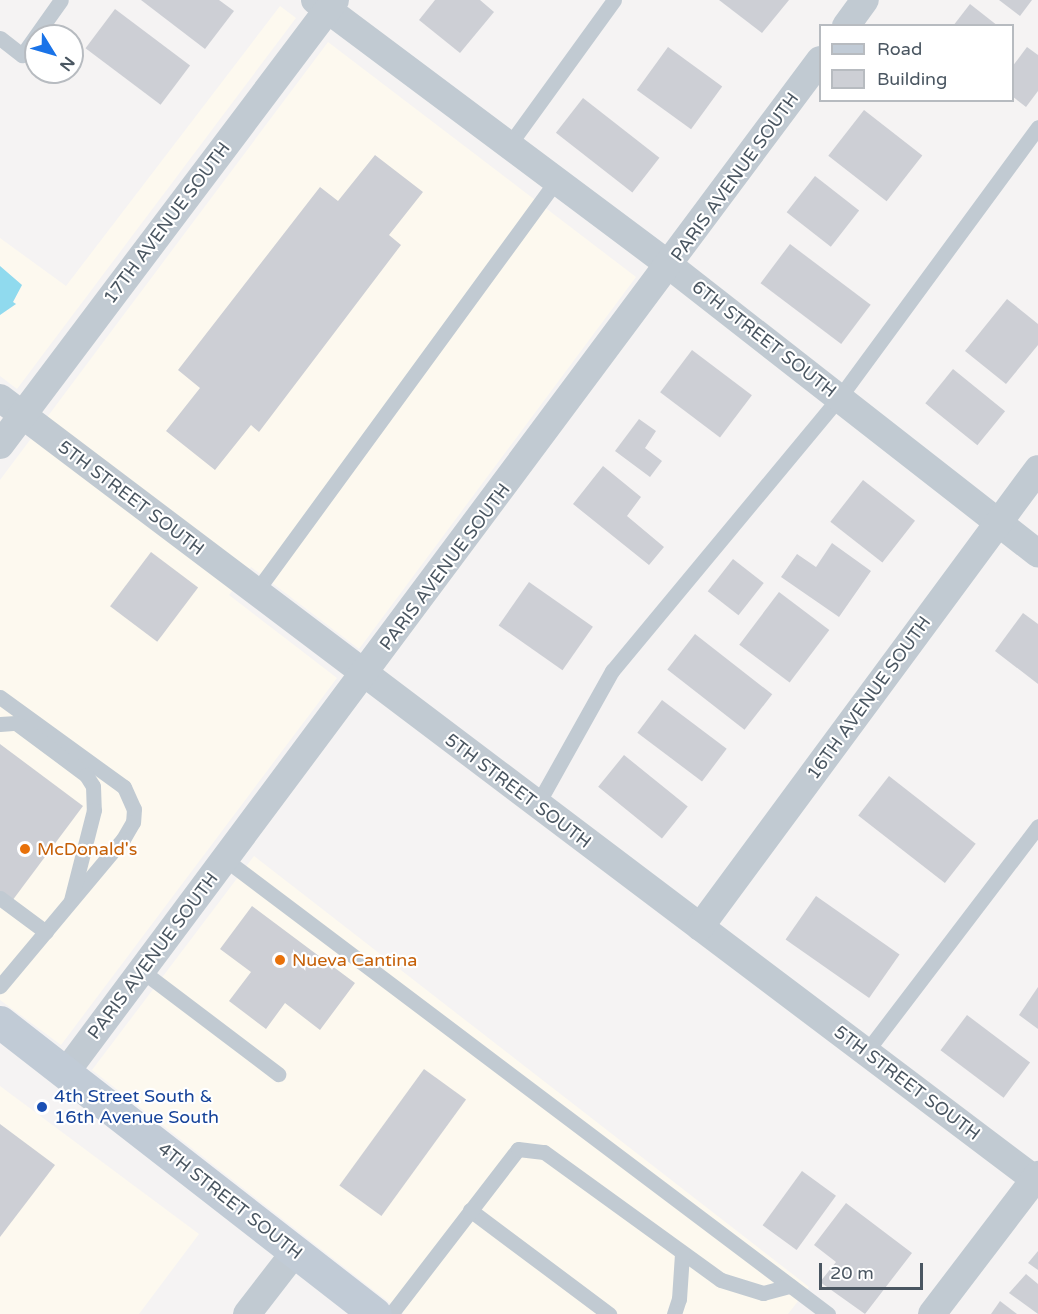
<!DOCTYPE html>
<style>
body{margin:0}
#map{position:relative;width:1038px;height:1314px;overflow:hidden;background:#f5f3f3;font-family:"Varela Round",sans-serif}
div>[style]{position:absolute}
.commercial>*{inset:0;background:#fdf9ef}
.water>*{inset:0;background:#90daee}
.building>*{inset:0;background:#cdcfd5;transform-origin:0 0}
.service>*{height:15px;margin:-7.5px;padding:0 7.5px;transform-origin:7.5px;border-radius:7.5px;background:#c1cad2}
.minor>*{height:28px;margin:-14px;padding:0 14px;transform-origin:14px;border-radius:14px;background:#c1cad2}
.secondary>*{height:33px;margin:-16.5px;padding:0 16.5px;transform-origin:16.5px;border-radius:16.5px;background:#c1cbd6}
.dots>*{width:16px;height:16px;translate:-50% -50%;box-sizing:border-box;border:3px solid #fff;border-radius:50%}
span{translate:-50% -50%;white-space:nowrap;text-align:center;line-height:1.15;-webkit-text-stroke:4.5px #fff;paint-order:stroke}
.street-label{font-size:18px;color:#4a5661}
.food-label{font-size:18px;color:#c56008}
.left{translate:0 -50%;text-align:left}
.transit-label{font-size:18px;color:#164399}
.legend{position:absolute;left:819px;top:24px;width:195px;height:78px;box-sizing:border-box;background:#fff;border:2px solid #b7bbc0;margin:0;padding:8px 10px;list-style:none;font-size:18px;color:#4a5661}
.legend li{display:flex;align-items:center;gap:12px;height:30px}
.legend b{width:30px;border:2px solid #b7bbc0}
.north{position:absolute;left:24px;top:24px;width:60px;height:60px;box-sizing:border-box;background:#fff;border:2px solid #b7bbc0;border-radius:50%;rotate:127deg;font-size:16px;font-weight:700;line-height:24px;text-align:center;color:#4a5661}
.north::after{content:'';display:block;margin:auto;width:21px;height:27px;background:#1a73e8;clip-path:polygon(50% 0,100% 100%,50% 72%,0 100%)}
.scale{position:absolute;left:819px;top:1263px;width:104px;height:27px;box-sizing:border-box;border:3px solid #4a5661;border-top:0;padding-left:8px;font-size:18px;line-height:21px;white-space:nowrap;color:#4a5661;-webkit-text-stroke:4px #fff;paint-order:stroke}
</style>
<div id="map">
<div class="commercial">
<div style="clip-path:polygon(280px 6px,296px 18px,17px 389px,0 376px,0 315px,16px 304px,13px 302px,22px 285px,0 266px,0 238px,66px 286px)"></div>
<div style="clip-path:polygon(328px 42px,636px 277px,359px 649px,251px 567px,229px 595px,337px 678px,61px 1045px,0 1000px,0 480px)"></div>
<div style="clip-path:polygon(254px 856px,809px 1287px,788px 1314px,404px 1314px,92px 1070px)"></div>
<div style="clip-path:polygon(0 1086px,199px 1234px,139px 1314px,0 1314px)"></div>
</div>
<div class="water">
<div style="clip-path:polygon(0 266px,22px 285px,13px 302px,16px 304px,0 315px)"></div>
</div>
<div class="building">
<div style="clip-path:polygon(141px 0,219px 0,234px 11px,205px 49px)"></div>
<div style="clip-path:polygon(435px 0,480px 0,494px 12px,460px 53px,419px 20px)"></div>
<div style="clip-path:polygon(719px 0,789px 0,762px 33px)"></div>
<div style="clip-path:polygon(999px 0,1032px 0,1020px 16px)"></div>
<div style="clip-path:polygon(970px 4px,998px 26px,953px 26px)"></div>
<div style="left:115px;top:9px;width:94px;height:49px;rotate:37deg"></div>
<div style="left:668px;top:47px;width:67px;height:53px;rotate:36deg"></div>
<div style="clip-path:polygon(1027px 47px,1038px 55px,1038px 91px,1026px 107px,1012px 96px,1012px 67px)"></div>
<div style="left:583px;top:98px;width:97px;height:44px;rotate:38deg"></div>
<div style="left:864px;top:110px;width:74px;height:58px;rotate:38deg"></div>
<div style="clip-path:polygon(375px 155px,423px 192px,389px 235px,401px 245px,259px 432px,251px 425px,215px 470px,166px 431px,200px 388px,178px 370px,320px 187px,338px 201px)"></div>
<div style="left:815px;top:176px;width:56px;height:46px;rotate:38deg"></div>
<div style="left:790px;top:244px;width:101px;height:49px;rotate:37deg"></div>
<div style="clip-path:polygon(1007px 299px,1038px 324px,1038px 345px,1006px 384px,965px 351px)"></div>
<div style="left:692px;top:350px;width:75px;height:53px;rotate:37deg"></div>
<div style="left:953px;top:369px;width:67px;height:44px;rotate:39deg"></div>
<div style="clip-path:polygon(639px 419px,656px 431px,645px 448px,662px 461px,650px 477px,615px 451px)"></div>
<div style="clip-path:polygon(603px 466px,641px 497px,627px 516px,664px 547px,649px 565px,573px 504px)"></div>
<div style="left:863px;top:480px;width:66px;height:53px;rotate:38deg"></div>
<div style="clip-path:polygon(832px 543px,871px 571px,839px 617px,781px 577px,797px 554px,816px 567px)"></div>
<div style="left:151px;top:552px;width:59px;height:68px;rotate:37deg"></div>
<div style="left:733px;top:559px;width:39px;height:41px;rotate:38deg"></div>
<div style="left:529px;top:582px;width:78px;height:53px;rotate:35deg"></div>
<div style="left:779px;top:592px;width:63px;height:66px;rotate:37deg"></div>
<div style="clip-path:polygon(1023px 613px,1038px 624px,1038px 684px,995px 651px)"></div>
<div style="left:695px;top:634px;width:98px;height:45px;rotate:38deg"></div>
<div style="left:662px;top:700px;width:81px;height:41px;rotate:37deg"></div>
<div style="clip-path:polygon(0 744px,83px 806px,12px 901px,0 892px)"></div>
<div style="left:624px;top:755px;width:82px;height:41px;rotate:39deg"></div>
<div style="left:889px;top:776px;width:110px;height:50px;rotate:38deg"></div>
<div style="left:816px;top:896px;width:102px;height:53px;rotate:35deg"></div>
<div style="clip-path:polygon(252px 906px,355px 983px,320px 1030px,285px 1003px,266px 1029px,229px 1001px,251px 972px,220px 949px)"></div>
<div style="clip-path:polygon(1038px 987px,1038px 1029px,1019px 1015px)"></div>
<div style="left:967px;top:1015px;width:79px;height:44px;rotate:37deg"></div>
<div style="left:424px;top:1069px;width:52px;height:144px;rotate:36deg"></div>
<div style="clip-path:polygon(0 1124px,55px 1165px,0 1237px)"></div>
<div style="left:802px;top:1171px;width:42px;height:67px;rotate:36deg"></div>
<div style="clip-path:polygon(846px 1203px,912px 1253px,865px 1314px,820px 1282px,836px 1262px,814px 1245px)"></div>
<div style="clip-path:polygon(1038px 1251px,1038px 1270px,1028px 1263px)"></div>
<div style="clip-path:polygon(1026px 1274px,1038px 1284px,1038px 1314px,1009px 1293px)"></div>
<div style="clip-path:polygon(1000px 1301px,1017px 1314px,991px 1314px)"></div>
</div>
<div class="service">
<div style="left:0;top:38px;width:28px;rotate:38deg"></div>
<div style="left:22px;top:55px;width:67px;rotate:-54.7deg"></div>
<div style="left:509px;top:145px;width:179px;rotate:-54.1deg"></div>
<div style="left:255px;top:593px;width:510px;rotate:-53.85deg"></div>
<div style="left:0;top:697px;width:153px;rotate:36deg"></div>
<div style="left:124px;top:787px;width:24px;rotate:66deg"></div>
<div style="left:134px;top:809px;width:13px;rotate:94deg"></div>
<div style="left:133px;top:822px;width:20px;rotate:120deg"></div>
<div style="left:123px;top:839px;width:192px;rotate:129.9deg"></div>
<div style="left:0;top:724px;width:16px;rotate:-4deg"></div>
<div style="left:16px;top:723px;width:87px;rotate:36.6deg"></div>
<div style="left:86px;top:775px;width:13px;rotate:58deg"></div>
<div style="left:93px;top:786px;width:24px;rotate:88deg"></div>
<div style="left:94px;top:810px;width:93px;rotate:104.3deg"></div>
<div style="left:537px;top:805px;width:154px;rotate:-60.8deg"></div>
<div style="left:612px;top:671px;width:355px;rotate:-50.3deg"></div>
<div style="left:839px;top:398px;width:336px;rotate:-53.7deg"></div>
<div style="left:226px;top:860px;width:754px;rotate:37.02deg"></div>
<div style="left:0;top:898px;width:57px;rotate:36.5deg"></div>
<div style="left:142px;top:971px;width:171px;rotate:37.1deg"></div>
<div style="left:866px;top:1052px;width:284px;rotate:-52.7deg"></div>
<div style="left:470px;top:1210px;width:174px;rotate:36.8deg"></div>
<div style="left:391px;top:1314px;width:208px;rotate:-52.4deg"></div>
<div style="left:518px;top:1149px;width:26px;rotate:7deg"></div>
<div style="left:544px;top:1152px;width:218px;rotate:35.9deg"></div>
<div style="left:721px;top:1280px;width:44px;rotate:17.2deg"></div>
<div style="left:763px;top:1293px;width:28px;rotate:-15deg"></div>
<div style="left:674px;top:1314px;width:16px;rotate:-72deg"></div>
<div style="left:679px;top:1299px;width:45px;rotate:-86.2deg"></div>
</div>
<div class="minor">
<div style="left:315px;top:0;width:444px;rotate:36.8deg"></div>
<div style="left:670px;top:266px;width:467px;rotate:38deg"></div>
<div style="left:846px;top:26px;width:32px;rotate:-54deg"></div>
<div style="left:0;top:398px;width:1301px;rotate:37.06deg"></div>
<div style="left:0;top:445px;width:557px;rotate:-53.03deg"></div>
<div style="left:700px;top:927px;width:569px;rotate:-53.57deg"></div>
<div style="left:66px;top:1072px;width:1262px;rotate:-53.31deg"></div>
<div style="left:247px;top:1314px;width:78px;rotate:-52.3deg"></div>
<div style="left:932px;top:1314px;width:175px;rotate:-52.7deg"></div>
</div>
<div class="secondary">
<div style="left:0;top:1022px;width:475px;rotate:37.9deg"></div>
</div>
<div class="dots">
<div style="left:25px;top:849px;background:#e8710a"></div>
<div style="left:280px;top:960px;background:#e8710a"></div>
<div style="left:42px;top:1107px;background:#1a4fb4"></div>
</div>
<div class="street-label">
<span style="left:735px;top:177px;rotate:-54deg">PARIS AVENUE SOUTH</span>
<span style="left:167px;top:223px;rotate:-53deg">17TH AVENUE SOUTH</span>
<span style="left:764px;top:339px;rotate:38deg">6TH STREET SOUTH</span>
<span style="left:131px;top:498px;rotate:37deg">5TH STREET SOUTH</span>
<span style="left:445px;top:567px;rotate:-53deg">PARIS AVENUE SOUTH</span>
<span style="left:869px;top:698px;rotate:-54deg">16TH AVENUE SOUTH</span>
<span style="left:518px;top:791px;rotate:37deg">5TH STREET SOUTH</span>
<span style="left:153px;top:956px;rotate:-53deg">PARIS AVENUE SOUTH</span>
<span style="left:907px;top:1083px;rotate:37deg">5TH STREET SOUTH</span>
<span style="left:230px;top:1201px;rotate:38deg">4TH STREET SOUTH</span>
</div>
<div class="food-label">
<span class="left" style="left:37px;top:849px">McDonald's</span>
<span class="left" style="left:292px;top:960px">Nueva Cantina</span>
</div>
<div class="transit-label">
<span class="left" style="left:54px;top:1107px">4th Street South &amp;<br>16th Avenue South</span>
</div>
<ul class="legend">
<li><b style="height:8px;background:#c1cbd6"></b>Road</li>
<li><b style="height:16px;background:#cdcfd5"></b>Building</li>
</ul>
<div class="north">N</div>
<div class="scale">20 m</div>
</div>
